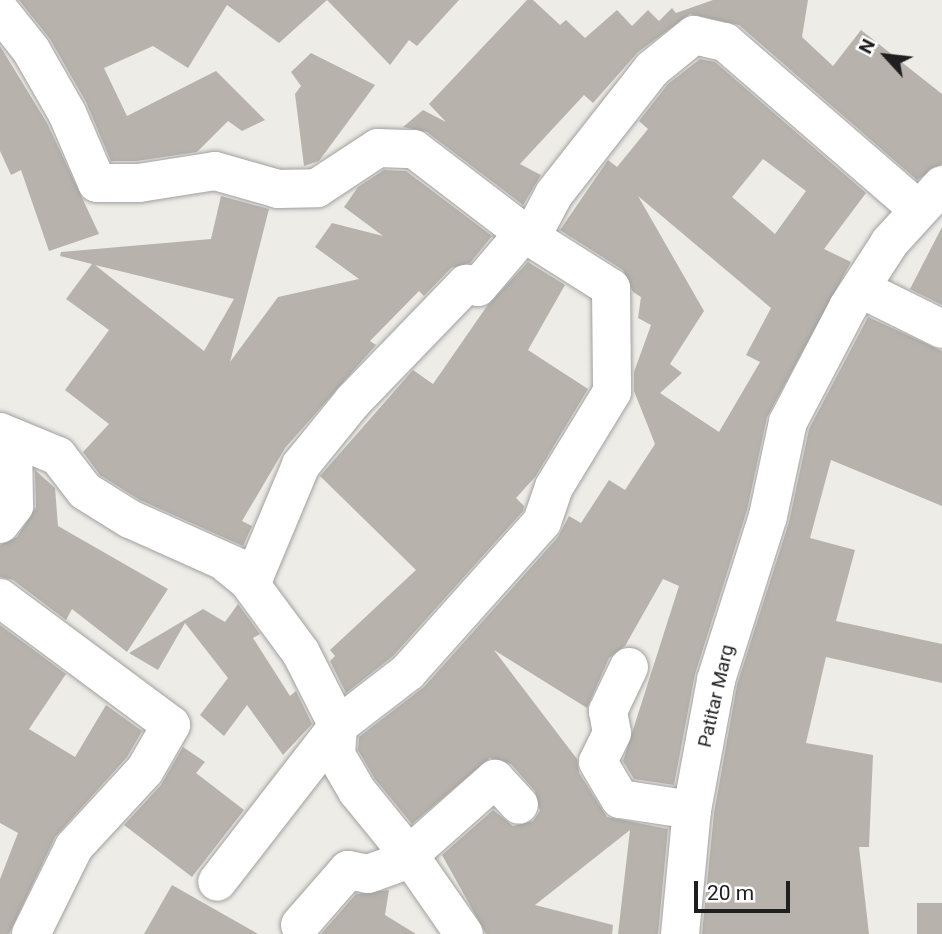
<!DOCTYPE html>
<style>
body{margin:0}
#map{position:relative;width:942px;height:934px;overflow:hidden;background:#eeece6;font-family:Roboto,sans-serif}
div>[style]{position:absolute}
.building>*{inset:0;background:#b7b2ac;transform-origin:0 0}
.roads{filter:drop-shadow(0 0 2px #a0a0a0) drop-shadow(0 0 2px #a0a0a0)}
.minor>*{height:38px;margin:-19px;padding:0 19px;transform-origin:19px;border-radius:19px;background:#fff}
span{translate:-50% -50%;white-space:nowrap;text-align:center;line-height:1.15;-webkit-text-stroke:6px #fff;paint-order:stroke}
.street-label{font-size:19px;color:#1f1f1f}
.north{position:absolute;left:851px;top:21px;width:70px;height:70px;-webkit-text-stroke:5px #fff;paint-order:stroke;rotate:297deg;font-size:19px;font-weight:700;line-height:28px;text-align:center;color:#1f1f1f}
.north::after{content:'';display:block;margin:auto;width:24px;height:32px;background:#1f1f1f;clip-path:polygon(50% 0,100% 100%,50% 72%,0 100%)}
.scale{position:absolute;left:694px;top:881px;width:96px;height:32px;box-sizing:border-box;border:4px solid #1f1f1f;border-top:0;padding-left:9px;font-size:21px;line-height:24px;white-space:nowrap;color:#1f1f1f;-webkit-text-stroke:5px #fff;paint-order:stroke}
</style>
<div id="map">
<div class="building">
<div style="clip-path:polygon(19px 0,327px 0,279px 43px,227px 5px,188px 68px,153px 46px,104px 68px,127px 116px,216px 71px,265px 120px,242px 131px,228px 121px,197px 152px,137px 161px,111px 161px,86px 102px,50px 39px)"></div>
<div style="clip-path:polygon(327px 0,459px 0,417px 46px,409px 40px,390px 65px)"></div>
<div style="clip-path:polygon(527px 0,533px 0,560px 25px,566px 20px,585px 38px,617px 10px,632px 26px,648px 10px,659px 21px,672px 8px,676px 13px,713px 0,808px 0,802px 37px,833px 66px,861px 30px,942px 94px,942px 164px,917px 180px,739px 25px,690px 14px,638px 52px,593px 103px,584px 95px,520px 164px,541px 175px,523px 205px,427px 132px,403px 127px,423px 110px,446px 122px,429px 104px)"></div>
<div style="clip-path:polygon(0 46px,47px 123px,99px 234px,49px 251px,21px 170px,11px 175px,0 151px)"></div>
<div style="clip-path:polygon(311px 53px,375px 85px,319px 161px,304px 166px,295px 94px,301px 86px,291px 72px)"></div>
<div style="clip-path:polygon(evenodd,700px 59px,715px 62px,866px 193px,824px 249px,851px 262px,767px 417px,747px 510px,695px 674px,674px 785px,634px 779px,623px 761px,679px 586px,663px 579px,625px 646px,609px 658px,587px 708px,494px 650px,577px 759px,579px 773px,607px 817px,668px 829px,658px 934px,618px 934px,630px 830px,535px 905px,613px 925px,612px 934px,486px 934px,442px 855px,493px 810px,513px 826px,533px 821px,540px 811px,535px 791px,511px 764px,490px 758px,412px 824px,375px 779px,358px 750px,359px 737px,424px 687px,558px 537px,569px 516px,581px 523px,609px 480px,625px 490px,655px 444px,634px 391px,634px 372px,651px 325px,638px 318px,641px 297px,633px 292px,623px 270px,560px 230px,608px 160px,617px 167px,648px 129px,639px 121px,668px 84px,700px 59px,763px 159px,806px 191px,775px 234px,732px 197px,763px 159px,700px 59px,638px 196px,771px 308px,746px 355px,760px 362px,719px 432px,660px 393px,682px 373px,670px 364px,704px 311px,638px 196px)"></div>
<div style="clip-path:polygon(evenodd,384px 170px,406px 171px,492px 236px,470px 263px,451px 268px,424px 296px,419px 291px,370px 341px,376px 345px,285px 448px,242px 521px,252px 526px,243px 546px,140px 500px,100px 475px,83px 452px,109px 424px,65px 390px,109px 330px,66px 299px,92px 264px,60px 256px,61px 252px,211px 239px,221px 196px,269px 209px,230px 362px,278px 297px,359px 279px,315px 247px,332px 223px,383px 236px,344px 207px,358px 187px,384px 170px,95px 265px,234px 299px,204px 351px,95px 265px)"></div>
<div style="clip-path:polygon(942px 227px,942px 305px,910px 289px)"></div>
<div style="clip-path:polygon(528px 262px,565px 285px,528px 350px,588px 389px,535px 477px,516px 498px,524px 506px,523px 511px,393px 656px,346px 693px,330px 661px,335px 656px,330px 650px,416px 570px,320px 476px,413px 370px,433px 384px,487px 306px)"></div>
<div style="clip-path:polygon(868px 317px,942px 351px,942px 506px,831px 460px,810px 538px,855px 550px,836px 621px,942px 644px,942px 683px,826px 657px,806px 743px,873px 755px,869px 847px,859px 847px,869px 934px,702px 934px,714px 813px,737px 685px,789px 522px,809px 429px)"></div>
<div style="clip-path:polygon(35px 470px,55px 488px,58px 526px,168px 589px,127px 652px,72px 609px,66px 620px,13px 580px,0 577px,0 545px,17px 537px,36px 507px)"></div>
<div style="clip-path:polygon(238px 604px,260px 634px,253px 638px,290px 696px,296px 691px,312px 724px,283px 755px,247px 705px,224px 736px,200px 715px,228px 678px,185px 623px,158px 670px,129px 653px,203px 609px,225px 622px)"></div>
<div style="clip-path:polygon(0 625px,66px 674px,29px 729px,75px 757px,106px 705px,142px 731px,127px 757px,55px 837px,9px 934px,0 934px,0 879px,18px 833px,0 823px)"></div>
<div style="clip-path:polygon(183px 747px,205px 762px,196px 773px,244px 810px,192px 877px,124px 825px,161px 785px)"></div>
<div style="clip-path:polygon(172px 885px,258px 934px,144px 934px)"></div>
<div style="clip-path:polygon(389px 890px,385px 915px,416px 934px,321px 934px,356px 894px)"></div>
<div style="left:942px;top:903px;width:31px;height:25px;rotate:90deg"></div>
</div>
<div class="roads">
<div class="minor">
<div style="left:0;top:11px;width:50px;rotate:51.5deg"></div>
<div style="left:31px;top:50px;width:73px;rotate:60.3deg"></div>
<div style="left:67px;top:113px;width:76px;rotate:66.8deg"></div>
<div style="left:97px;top:183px;width:42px"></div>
<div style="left:139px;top:183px;width:77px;rotate:-9deg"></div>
<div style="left:215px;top:171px;width:66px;rotate:15.9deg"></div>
<div style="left:278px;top:189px;width:39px;rotate:-1deg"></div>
<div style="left:317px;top:188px;width:73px;rotate:-33.3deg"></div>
<div style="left:378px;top:148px;width:36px;rotate:2deg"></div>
<div style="left:414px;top:149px;width:138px;rotate:37.4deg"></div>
<div style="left:524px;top:233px;width:103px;rotate:32.3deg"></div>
<div style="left:611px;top:288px;width:104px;rotate:89.4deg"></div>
<div style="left:612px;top:392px;width:111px;rotate:121.4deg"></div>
<div style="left:554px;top:487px;width:37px;rotate:109deg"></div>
<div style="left:542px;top:522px;width:201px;rotate:131.8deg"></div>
<div style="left:408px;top:672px;width:88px;rotate:142.4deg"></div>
<div style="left:338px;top:726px;width:197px;rotate:127.8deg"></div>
<div style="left:861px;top:289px;width:90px;rotate:26.3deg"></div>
<div style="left:0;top:432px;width:63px;rotate:22.5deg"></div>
<div style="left:58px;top:456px;width:44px;rotate:52.4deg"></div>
<div style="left:85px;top:491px;width:53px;rotate:31.9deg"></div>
<div style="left:130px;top:519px;width:137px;rotate:24.1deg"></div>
<div style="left:255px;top:575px;width:119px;rotate:-67.3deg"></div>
<div style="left:301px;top:465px;width:82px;rotate:-50.9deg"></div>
<div style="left:353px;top:401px;width:163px;rotate:-46deg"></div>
<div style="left:466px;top:284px;width:12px;rotate:14deg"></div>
<div style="left:478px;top:287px;width:71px;rotate:-49.6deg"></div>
<div style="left:524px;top:233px;width:13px;rotate:-23deg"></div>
<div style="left:536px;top:228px;width:38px;rotate:-62deg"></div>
<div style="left:554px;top:194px;width:159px;rotate:-51.9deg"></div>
<div style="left:652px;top:69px;width:54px;rotate:-39deg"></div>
<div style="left:694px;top:35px;width:32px;rotate:13deg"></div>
<div style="left:725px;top:42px;width:255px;rotate:40.9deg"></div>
<div style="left:0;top:524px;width:23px;rotate:-52deg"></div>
<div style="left:14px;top:506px;width:68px;rotate:-90.8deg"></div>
<div style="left:227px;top:564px;width:27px;rotate:39deg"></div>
<div style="left:248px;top:581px;width:89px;rotate:53.6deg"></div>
<div style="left:301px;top:653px;width:82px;rotate:63.1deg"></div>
<div style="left:338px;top:726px;width:29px;rotate:94deg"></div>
<div style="left:336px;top:755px;width:42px;rotate:59.7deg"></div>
<div style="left:357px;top:791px;width:82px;rotate:50.9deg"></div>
<div style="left:409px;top:855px;width:96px;rotate:55.2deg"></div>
<div style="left:0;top:598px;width:213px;rotate:36.6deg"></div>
<div style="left:171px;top:725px;width:52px;rotate:120deg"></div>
<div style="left:145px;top:770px;width:105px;rotate:132.7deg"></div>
<div style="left:74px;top:847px;width:97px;rotate:116.3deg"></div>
<div style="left:629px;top:667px;width:49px;rotate:115.5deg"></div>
<div style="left:608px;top:711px;width:22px;rotate:80deg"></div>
<div style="left:612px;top:733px;width:32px;rotate:116deg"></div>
<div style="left:598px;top:762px;width:43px;rotate:59.3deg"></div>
<div style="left:620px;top:799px;width:73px;rotate:8.7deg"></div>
<div style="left:409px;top:855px;width:115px;rotate:-41.5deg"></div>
<div style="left:495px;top:779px;width:35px;rotate:47deg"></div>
<div style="left:300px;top:925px;width:73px;rotate:-48.9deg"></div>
<div style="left:348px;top:870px;width:20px;rotate:11deg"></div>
<div style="left:368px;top:874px;width:45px;rotate:-19.7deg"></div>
<div style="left:680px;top:934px;width:125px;rotate:-84.5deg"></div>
<div style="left:692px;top:810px;width:132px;rotate:-79.5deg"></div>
<div style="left:716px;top:680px;width:172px;rotate:-72.4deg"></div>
<div style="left:768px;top:516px;width:96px;rotate:-78deg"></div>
<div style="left:788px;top:422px;width:130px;rotate:-62.4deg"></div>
<div style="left:848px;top:307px;width:77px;rotate:-57.1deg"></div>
<div style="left:890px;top:242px;width:77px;rotate:-47.6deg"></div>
</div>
</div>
<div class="street-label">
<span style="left:716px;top:696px;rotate:-77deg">Patitar Marg</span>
</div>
<div class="north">N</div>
<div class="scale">20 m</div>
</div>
